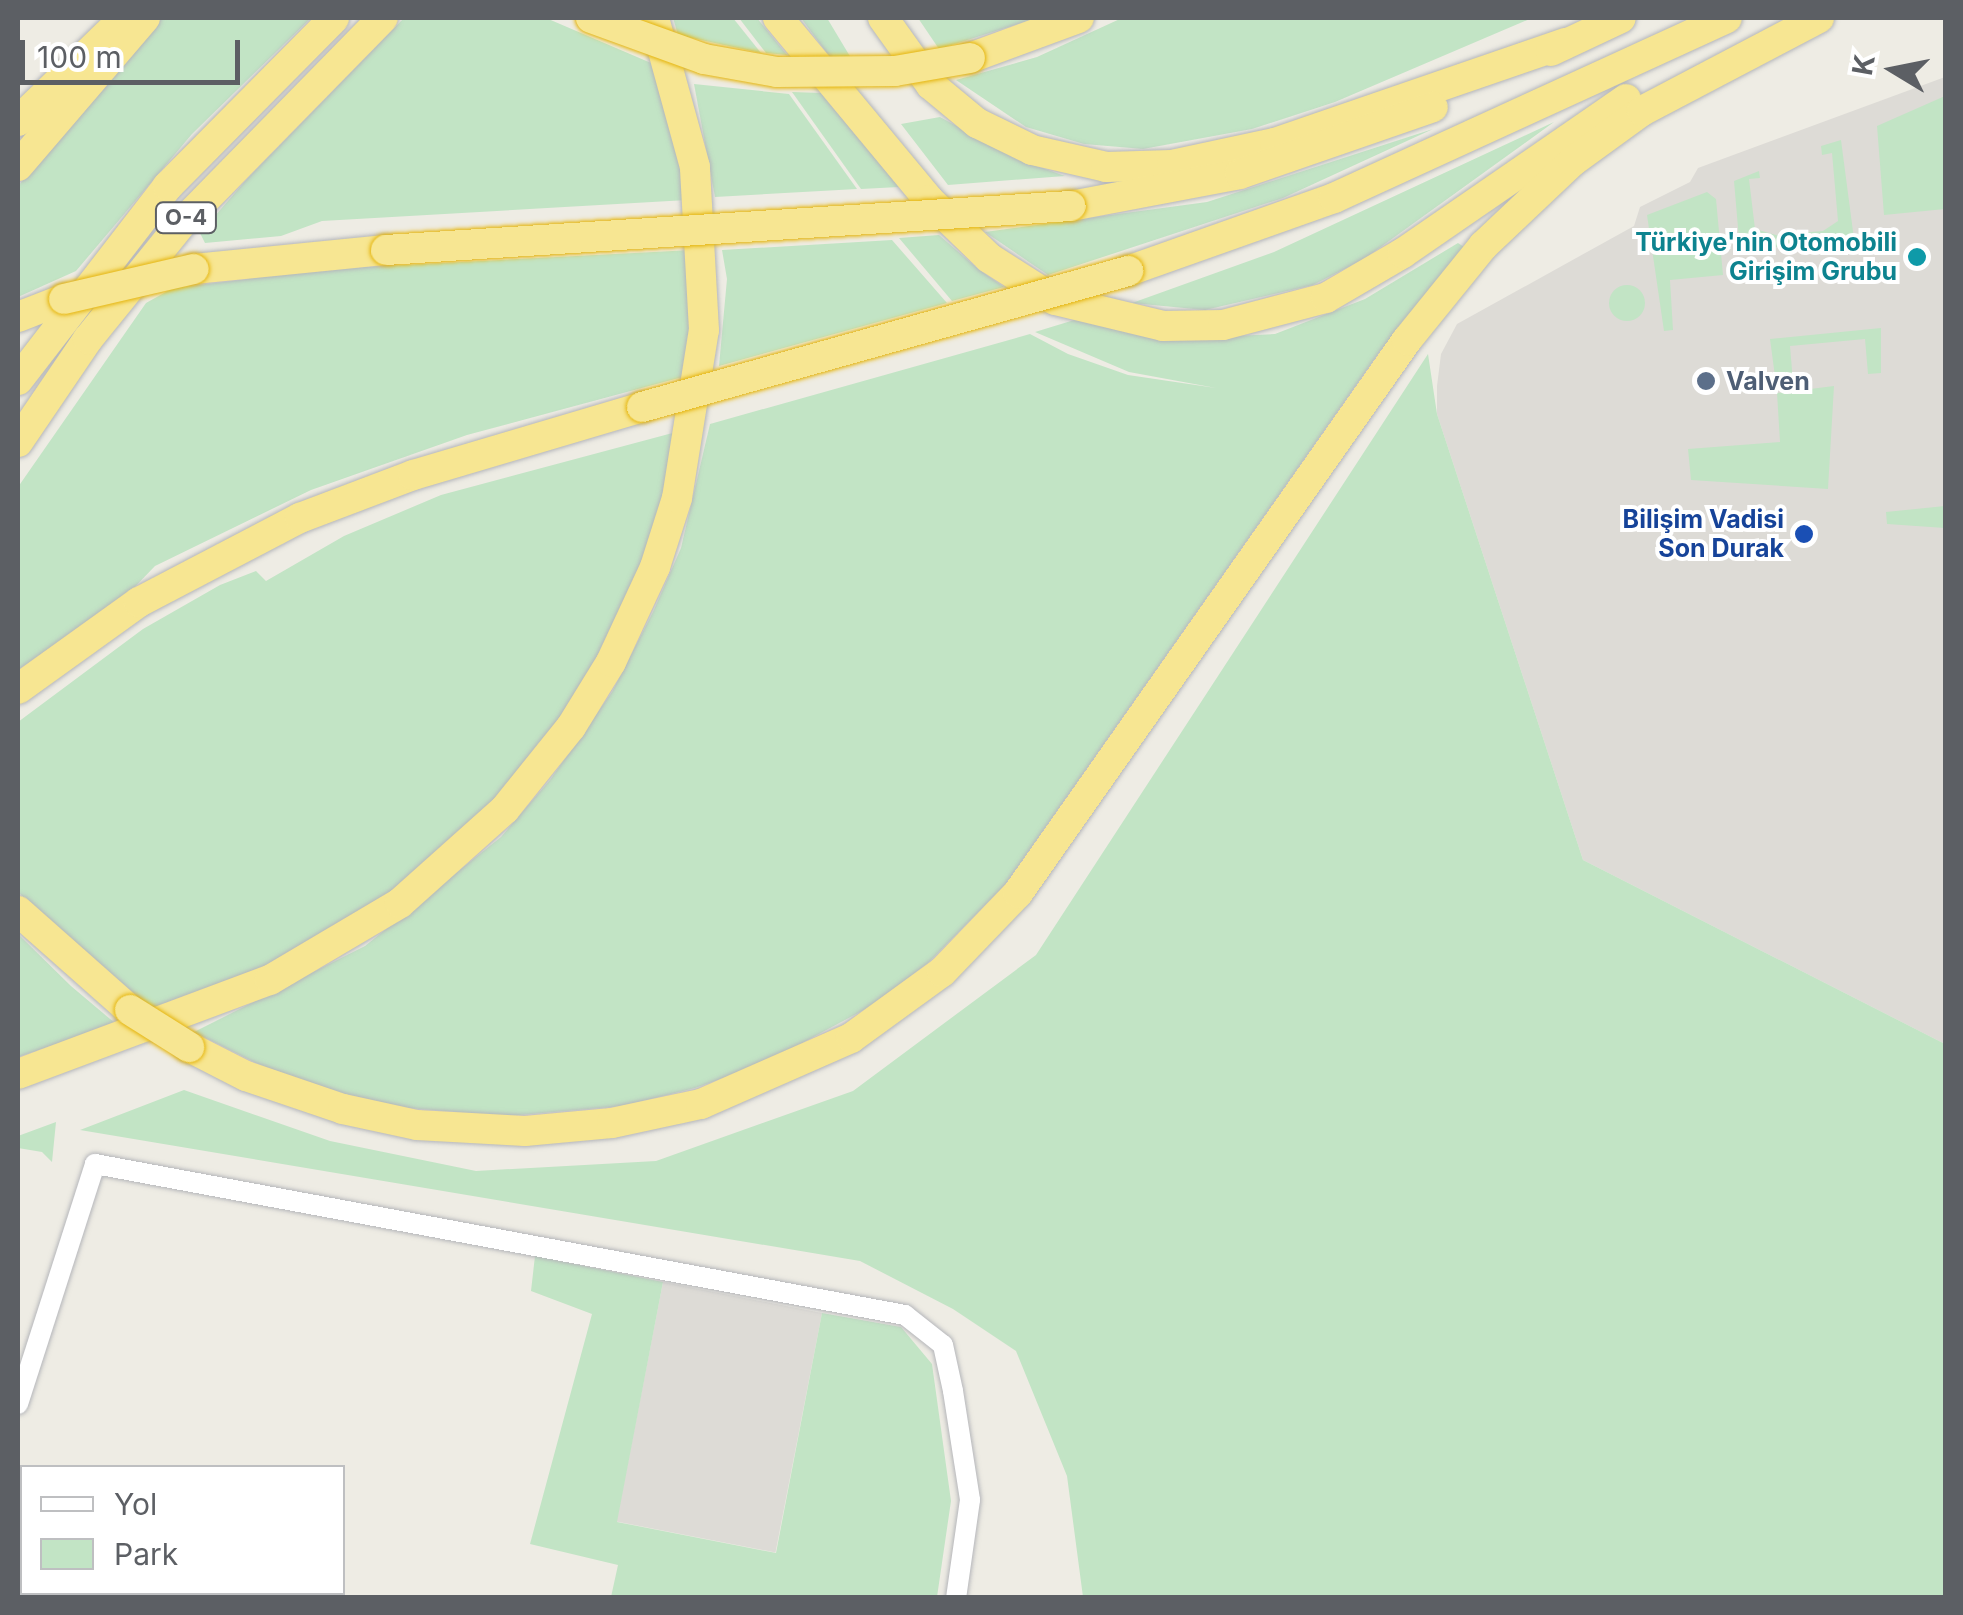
<!DOCTYPE html>
<meta charset="utf-8">
<style>
body{margin:0}
#map{position:relative;width:1963px;height:1615px;overflow:hidden;background:#eeece4;font-family:Inter,sans-serif}
div>[style]{position:absolute}
.industrial>*{inset:0;background:#dddbd6;transform-origin:0 0}
.green>*{inset:0;background:#c2e4c5}
.round{border-radius:50%}
.roads{filter:drop-shadow(0 0 2px #b5b6ba) drop-shadow(0 0 2px #b5b6ba)}
.minor>*{height:20px;margin:-10px;padding:0 10px;transform-origin:10px;border-radius:10px;background:#fff}
.highway>*{height:30px;margin:-15px;padding:0 15px;transform-origin:15px;border-radius:15px;background:#f7e692}
.bridges{filter:drop-shadow(0 0 2px #e5b50d) drop-shadow(0 0 2px #e5b50d)}
.highway-bridge>*{height:30px;margin:-15px;padding:0 15px;transform-origin:15px;border-radius:15px;background:#f7e692}
.dots>*{width:28px;height:28px;translate:-50% -50%;box-sizing:border-box;border:5px solid #fff;border-radius:50%}
span{translate:-50% -50%;white-space:nowrap;text-align:center;line-height:1.15;-webkit-text-stroke:8px #fff;paint-order:stroke}
.shield-label span{padding:2px 8px;background:#fff;border:2px solid;border-radius:8px;-webkit-text-stroke-width:0}
.shield-label{font-size:22px;color:#5c5f64;font-weight:700}
.culture-label{font-size:25px;color:#0d838f;font-weight:700}
.right{translate:-100% -50%;text-align:right}
.service-label{font-size:25px;color:#4e5e75;font-weight:700}
.left{translate:0 -50%;text-align:left}
.transit-label{font-size:25px;color:#164399;font-weight:700}
.frame{position:absolute;inset:0;border:20px solid #5c5f64;pointer-events:none}
.legend{position:absolute;left:20px;top:1465px;width:325px;height:130px;box-sizing:border-box;background:#fff;border:2px solid #bebfc1;margin:0;padding:12px 18px;list-style:none;font-size:30px;color:#5c5f64}
.legend li{display:flex;align-items:center;gap:20px;height:50px}
.legend b{width:50px;border:2px solid #bebfc1}
.north{position:absolute;left:1843px;top:20px;width:100px;height:100px;-webkit-text-stroke:8px #fff;paint-order:stroke;rotate:280deg;font-size:28px;font-weight:700;line-height:40px;text-align:center;color:#5c5f64}
.north::after{content:'';display:block;margin:auto;width:35px;height:45px;background:#5c5f64;clip-path:polygon(50% 0,100% 100%,50% 72%,0 100%)}
.scale{position:absolute;left:20px;top:40px;width:220px;height:45px;box-sizing:border-box;border:5px solid #5c5f64;border-top:0;padding-left:12px;font-size:30px;line-height:35px;white-space:nowrap;color:#5c5f64;-webkit-text-stroke:8px #fff;paint-order:stroke}
</style>
<div id="map">
<div class="industrial">
<div style="clip-path:polygon(1945px 77px,1945px 1044px,1583px 860px,1437px 414px,1437px 386px,1441px 354px,1457px 324px,1634px 226px,1640px 207px,1690px 182px,1698px 168px)"></div>
<div style="left:663px;top:1282px;width:162px;height:244px;rotate:11deg"></div>
</div>
<div class="green">
<div style="clip-path:polygon(162px 18px,311px 18px,192px 134px,76px 271px,18px 297px,18px 186px)"></div>
<div style="clip-path:polygon(404px 18px,546px 18px,658px 66px,687px 200px,322px 221px,281px 236px,205px 243px,200px 233px,248px 178px)"></div>
<div style="clip-path:polygon(673px 18px,733px 18px,761px 53px,678px 35px)"></div>
<div style="clip-path:polygon(739px 18px,757px 18px,787px 55px,766px 53px)"></div>
<div style="clip-path:polygon(801px 18px,827px 18px,851px 58px,832px 60px)"></div>
<div style="clip-path:polygon(918px 18px,1037px 18px,939px 49px)"></div>
<div style="clip-path:polygon(1122px 18px,1532px 18px,1335px 102px,1252px 129px,1143px 149px,1084px 144px,1026px 127px,956px 80px,1037px 57px)"></div>
<div style="clip-path:polygon(694px 84px,789px 94px,857px 189px,715px 197px)"></div>
<div style="clip-path:polygon(792px 92px,821px 93px,899px 187px,861px 189px)"></div>
<div style="clip-path:polygon(1945px 96px,1945px 209px,1884px 215px,1877px 126px)"></div>
<div style="clip-path:polygon(940px 117px,1017px 159px,1065px 176px,948px 185px,901px 124px)"></div>
<div style="clip-path:polygon(1554px 122px,1364px 259px,1313px 285px,1205px 310px,1132px 303px,1274px 252px)"></div>
<div style="clip-path:polygon(1433px 129px,1283px 198px,1048px 275px,985px 232px,1207px 202px)"></div>
<div style="clip-path:polygon(1841px 140px,1854px 239px,1740px 251px,1734px 181px,1759px 171px,1760px 178px,1749px 179px,1755px 229px,1776px 235px,1823px 231px,1838px 221px,1832px 153px,1822px 155px,1821px 146px)"></div>
<div style="clip-path:polygon(1707px 192px,1716px 199px,1723px 275px,1670px 280px,1673px 330px,1664px 331px,1647px 215px)"></div>
<div style="clip-path:polygon(939px 235px,978px 269px,1004px 287px,952px 301px,899px 238px)"></div>
<div style="clip-path:polygon(892px 240px,947px 303px,719px 366px,727px 279px,722px 250px)"></div>
<div style="clip-path:polygon(1458px 243px,1464px 247px,1380px 351px,1004px 886px,928px 963px,871px 1006px,763px 1064px,695px 1088px,622px 1106px,507px 1116px,383px 1106px,298px 1084px,194px 1032px,365px 946px,501px 837px,550px 780px,612px 692px,653px 612px,681px 548px,710px 424px,1030px 334px,1068px 354px,1128px 375px,1216px 388px,1129px 372px,1035px 332px,1084px 317px,1170px 339px,1275px 334px,1365px 299px)"></div>
<div style="clip-path:polygon(692px 250px,690px 375px,467px 435px,311px 490px,155px 566px,128px 594px,18px 670px,18px 487px,146px 303px,173px 288px,249px 279px,249px 273px)"></div>
<div class="round" style="left:1609px;top:285px;width:36px;height:36px"></div>
<div style="clip-path:polygon(1881px 328px,1881px 373px,1868px 374px,1865px 339px,1790px 346px,1793px 382px,1776px 384px,1770px 339px)"></div>
<div style="clip-path:polygon(1428px 354px,1437px 414px,1583px 860px,1945px 1044px,1945px 1597px,1083px 1597px,1067px 1476px,1016px 1351px,953px 1309px,860px 1261px,80px 1130px,184px 1090px,330px 1141px,476px 1171px,656px 1161px,853px 1091px,1036px 955px)"></div>
<div style="clip-path:polygon(1834px 386px,1828px 489px,1691px 480px,1688px 449px,1780px 442px,1777px 393px)"></div>
<div style="clip-path:polygon(680px 431px,647px 554px,593px 668px,522px 776px,438px 857px,353px 920px,248px 975px,156px 1008px,121px 988px,18px 892px,18px 722px,143px 629px,220px 585px,256px 571px,266px 581px,344px 536px,441px 495px)"></div>
<div style="clip-path:polygon(1945px 506px,1945px 528px,1887px 524px,1886px 512px)"></div>
<div style="clip-path:polygon(18px 934px,71px 986px,116px 1024px,18px 1057px)"></div>
<div style="clip-path:polygon(56px 1122px,52px 1162px,42px 1152px,18px 1148px,18px 1136px)"></div>
<div style="clip-path:polygon(535px 1256px,663px 1282px,617px 1522px,776px 1553px,822px 1313px,901px 1327px,932px 1364px,951px 1501px,937px 1597px,611px 1597px,618px 1565px,530px 1544px,592px 1314px,531px 1291px)"></div>
</div>
<div class="roads">
<div class="minor">
<div style="left:18px;top:1404px;width:252px;rotate:-72.2deg"></div>
<div style="left:95px;top:1164px;width:824px;rotate:10.56deg"></div>
<div style="left:905px;top:1315px;width:48px;rotate:38.3deg"></div>
<div style="left:943px;top:1345px;width:47px;rotate:77.7deg"></div>
<div style="left:953px;top:1391px;width:110px;rotate:81.1deg"></div>
<div style="left:970px;top:1500px;width:99px;rotate:98.1deg"></div>
</div>
<div class="highway">
<div style="left:778px;top:18px;width:236px;rotate:50.3deg"></div>
<div style="left:929px;top:200px;width:83px;rotate:44deg"></div>
<div style="left:989px;top:258px;width:78px;rotate:32.5deg"></div>
<div style="left:1055px;top:300px;width:111px;rotate:13.5deg"></div>
<div style="left:1163px;top:326px;width:60px;rotate:-1deg"></div>
<div style="left:1223px;top:325px;width:106px;rotate:-14.7deg"></div>
<div style="left:1326px;top:298px;width:89px;rotate:-30.3deg"></div>
<div style="left:1403px;top:253px;width:271px;rotate:-34.6deg"></div>
<div style="left:883px;top:18px;width:82px;rotate:54.4deg"></div>
<div style="left:931px;top:85px;width:60px;rotate:39.6deg"></div>
<div style="left:977px;top:123px;width:61px;rotate:26.1deg"></div>
<div style="left:1032px;top:150px;width:76px;rotate:12.9deg"></div>
<div style="left:1106px;top:167px;width:66px;rotate:-1.7deg"></div>
<div style="left:1172px;top:165px;width:105px;rotate:-12.1deg"></div>
<div style="left:1275px;top:143px;width:308px;rotate:-19deg"></div>
<div style="left:1551px;top:51px;width:77px;rotate:-25.2deg"></div>
<div style="left:970px;top:58px;width:116px;rotate:-20.2deg"></div>
<div style="left:18px;top:121px;width:135px;rotate:-44.1deg"></div>
<div style="left:18px;top:166px;width:195px;rotate:-49.4deg"></div>
<div style="left:1071px;top:206px;width:172px;rotate:-10.7deg"></div>
<div style="left:1240px;top:174px;width:204px;rotate:-19.1deg"></div>
<div style="left:194px;top:269px;width:193px;rotate:-5.7deg"></div>
<div style="left:1128px;top:271px;width:219px;rotate:-19.5deg"></div>
<div style="left:1334px;top:198px;width:432px;rotate:-24.6deg"></div>
<div style="left:18px;top:317px;width:49px;rotate:-21.4deg"></div>
<div style="left:18px;top:380px;width:245px;rotate:-52.3deg"></div>
<div style="left:168px;top:186px;width:236px;rotate:-45.3deg"></div>
<div style="left:18px;top:442px;width:125px;rotate:-55.8deg"></div>
<div style="left:88px;top:339px;width:149px;rotate:-51deg"></div>
<div style="left:182px;top:223px;width:287px;rotate:-45.6deg"></div>
<div style="left:18px;top:689px;width:149px;rotate:-35.7deg"></div>
<div style="left:139px;top:602px;width:182px;rotate:-27.6deg"></div>
<div style="left:300px;top:518px;width:121px;rotate:-20.8deg"></div>
<div style="left:413px;top:475px;width:239px;rotate:-16.5deg"></div>
<div style="left:18px;top:911px;width:149px;rotate:41.5deg"></div>
<div style="left:189px;top:1047px;width:64px;rotate:27deg"></div>
<div style="left:246px;top:1076px;width:102px;rotate:18.8deg"></div>
<div style="left:343px;top:1109px;width:76px;rotate:12.2deg"></div>
<div style="left:417px;top:1125px;width:108px;rotate:3.2deg"></div>
<div style="left:525px;top:1131px;width:87px;rotate:-5.3deg"></div>
<div style="left:612px;top:1123px;width:91px;rotate:-12.1deg"></div>
<div style="left:701px;top:1104px;width:164px;rotate:-23.7deg"></div>
<div style="left:851px;top:1038px;width:112px;rotate:-36deg"></div>
<div style="left:942px;top:972px;width:110px;rotate:-46.1deg"></div>
<div style="left:1018px;top:893px;width:676px;rotate:-54.88deg"></div>
<div style="left:1407px;top:340px;width:121px;rotate:-51deg"></div>
<div style="left:1483px;top:246px;width:124px;rotate:-43.4deg"></div>
<div style="left:1573px;top:161px;width:85px;rotate:-35.9deg"></div>
<div style="left:1642px;top:111px;width:200px;rotate:-27.7deg"></div>
<div style="left:18px;top:1074px;width:269px;rotate:-20.5deg"></div>
<div style="left:270px;top:980px;width:151px;rotate:-30.6deg"></div>
<div style="left:400px;top:903px;width:141px;rotate:-41.8deg"></div>
<div style="left:505px;top:809px;width:105px;rotate:-51.2deg"></div>
<div style="left:571px;top:727px;width:76px;rotate:-58.4deg"></div>
<div style="left:611px;top:662px;width:105px;rotate:-65.1deg"></div>
<div style="left:655px;top:567px;width:72px;rotate:-72.3deg"></div>
<div style="left:677px;top:498px;width:170px;rotate:-80.9deg"></div>
<div style="left:704px;top:330px;width:163px;rotate:-93.2deg"></div>
<div style="left:695px;top:167px;width:155px;rotate:-105.4deg"></div>
</div>
</div>
<div class="bridges">
<div class="highway-bridge">
<div style="left:591px;top:18px;width:120px;rotate:19.9deg"></div>
<div style="left:704px;top:59px;width:74px;rotate:10.1deg"></div>
<div style="left:777px;top:72px;width:118px;rotate:-0.5deg"></div>
<div style="left:895px;top:71px;width:76px;rotate:-9.8deg"></div>
<div style="left:386px;top:250px;width:686px;rotate:-3.68deg"></div>
<div style="left:64px;top:299px;width:133px;rotate:-13deg"></div>
<div style="left:642px;top:407px;width:505px;rotate:-15.63deg"></div>
<div style="left:130px;top:1010px;width:70px;rotate:32.1deg"></div>
</div>
</div>
<div class="dots">
<div style="left:1917px;top:257px;background:#0f9aa8"></div>
<div style="left:1706px;top:381px;background:#5c6f8a"></div>
<div style="left:1804px;top:534px;background:#1a4fb4"></div>
</div>
<div class="shield-label">
<span style="left:186px;top:218px">O-4</span>
</div>
<div class="culture-label">
<span class="right" style="left:1897px;top:257px">Türkiye'nin Otomobili<br>Girişim Grubu</span>
</div>
<div class="service-label">
<span class="left" style="left:1726px;top:381px">Valven</span>
</div>
<div class="transit-label">
<span class="right" style="left:1784px;top:534px">Bilişim Vadisi<br>Son Durak</span>
</div>
<div class="frame"></div>
<ul class="legend">
<li><b style="height:12px;background:#fff"></b>Yol</li>
<li><b style="height:28px;background:#c2e4c5"></b>Park</li>
</ul>
<div class="north">K</div>
<div class="scale">100 m</div>
</div>
